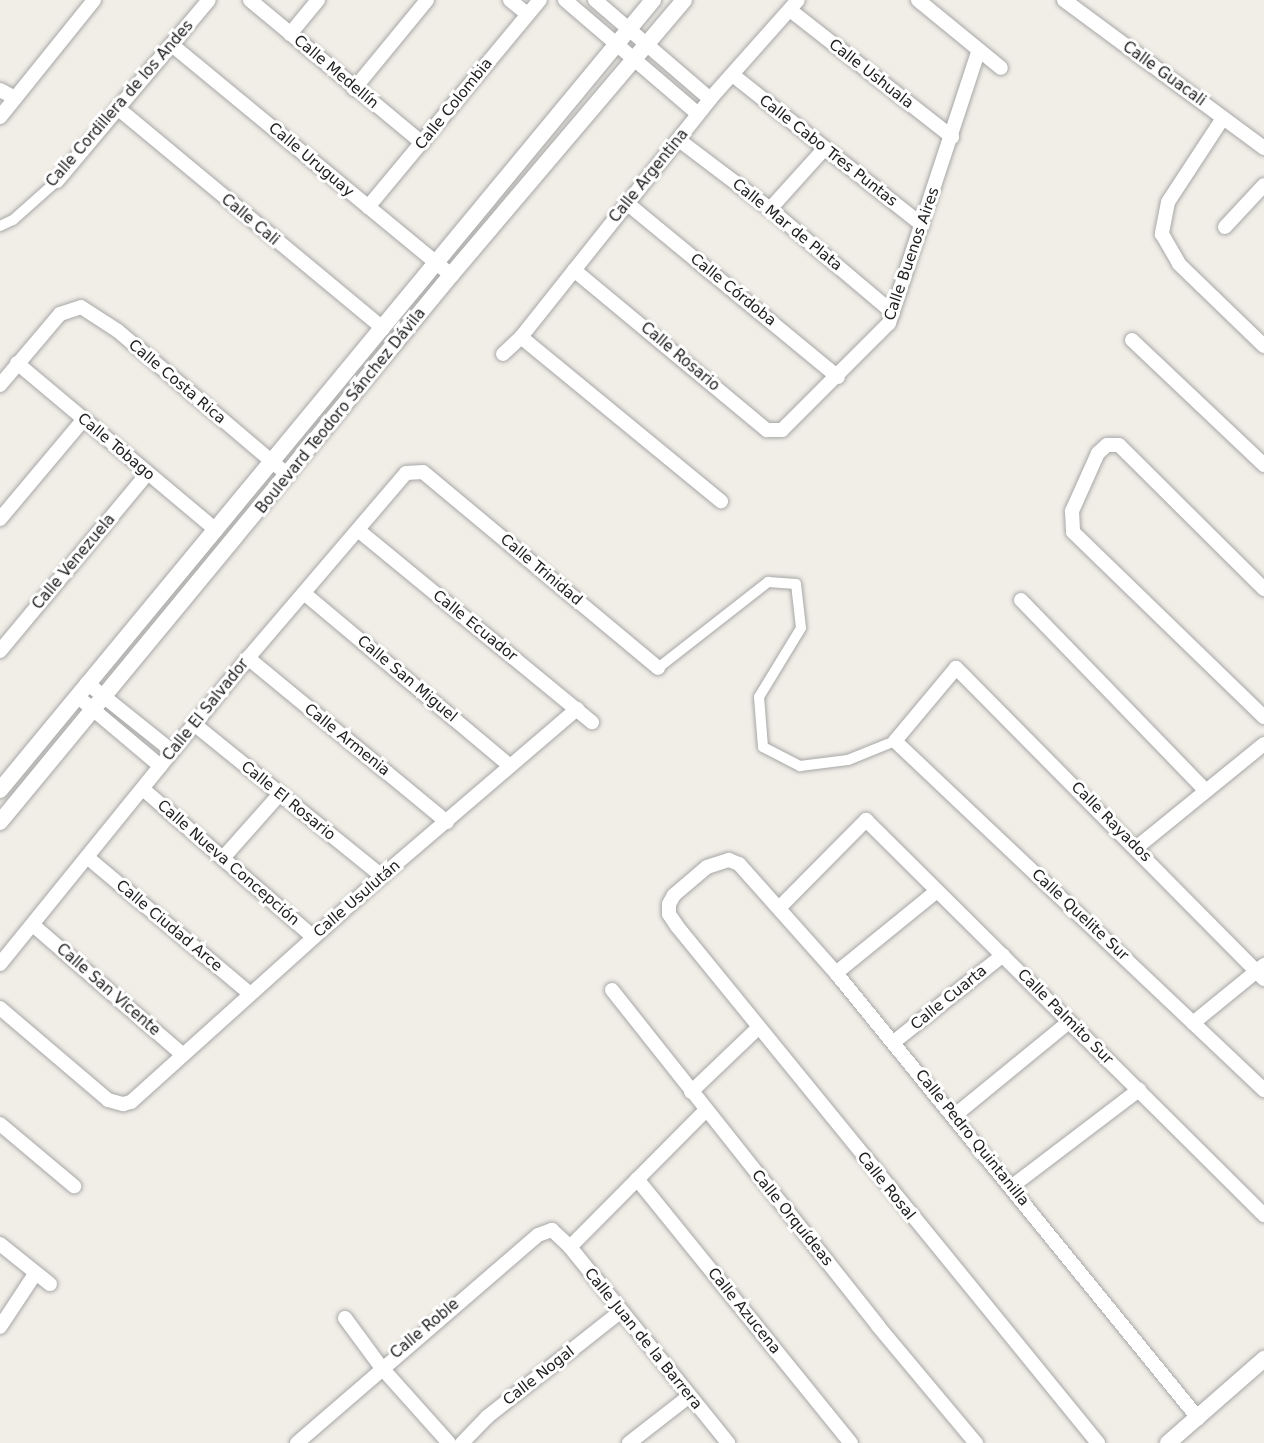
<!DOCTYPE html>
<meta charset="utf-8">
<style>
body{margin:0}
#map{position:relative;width:1264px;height:1443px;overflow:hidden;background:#f1eee7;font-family:"DejaVu Sans",sans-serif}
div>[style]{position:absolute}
.roads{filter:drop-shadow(0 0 2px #a7a7a7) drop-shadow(0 0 2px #a7a7a7)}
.pedestrian>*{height:10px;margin:-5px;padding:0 5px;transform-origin:5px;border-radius:5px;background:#fff}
.minor>*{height:14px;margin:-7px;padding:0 7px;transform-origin:7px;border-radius:7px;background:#fff}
.tertiary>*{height:16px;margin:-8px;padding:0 8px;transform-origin:8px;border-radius:8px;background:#fff}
span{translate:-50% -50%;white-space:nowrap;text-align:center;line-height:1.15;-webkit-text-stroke:6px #fff;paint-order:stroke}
.street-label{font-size:15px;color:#202020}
</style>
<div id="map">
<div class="roads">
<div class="pedestrian">
<div style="left:0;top:226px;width:14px;rotate:-25deg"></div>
<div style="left:13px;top:220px;width:59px;rotate:-41.6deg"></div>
<div style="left:658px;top:668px;width:140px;rotate:-38deg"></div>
<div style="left:768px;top:582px;width:28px;rotate:4deg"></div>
<div style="left:796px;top:584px;width:44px;rotate:83.5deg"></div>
<div style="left:801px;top:628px;width:81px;rotate:121.3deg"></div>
<div style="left:759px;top:697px;width:50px;rotate:85.4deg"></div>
<div style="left:763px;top:747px;width:42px;rotate:27.2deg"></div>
<div style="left:800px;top:766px;width:48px;rotate:-7.1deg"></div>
<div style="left:848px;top:760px;width:51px;rotate:-22deg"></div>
</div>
<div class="minor">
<div style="left:250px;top:0;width:224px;rotate:39.7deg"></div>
<div style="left:510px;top:0;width:22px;rotate:39deg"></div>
<div style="left:565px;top:0;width:175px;rotate:40.6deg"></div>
<div style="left:595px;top:0;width:152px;rotate:40.7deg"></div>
<div style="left:918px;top:0;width:107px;rotate:39.3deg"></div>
<div style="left:1064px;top:0;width:249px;rotate:36.5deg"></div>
<div style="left:790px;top:10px;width:206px;rotate:38.1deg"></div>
<div style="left:290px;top:34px;width:44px;rotate:-50.5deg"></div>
<div style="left:172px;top:45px;width:362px;rotate:39.5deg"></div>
<div style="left:734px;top:76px;width:240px;rotate:38.4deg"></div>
<div style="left:354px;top:89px;width:115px;rotate:-50.6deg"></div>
<div style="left:0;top:90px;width:17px;rotate:28deg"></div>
<div style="left:120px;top:110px;width:342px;rotate:39.7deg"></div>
<div style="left:0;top:117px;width:150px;rotate:-51.2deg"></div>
<div style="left:1223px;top:118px;width:100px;rotate:123.2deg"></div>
<div style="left:1168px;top:202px;width:33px;rotate:101deg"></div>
<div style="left:1162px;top:234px;width:34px;rotate:60deg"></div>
<div style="left:1179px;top:264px;width:118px;rotate:44deg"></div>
<div style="left:679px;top:140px;width:114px;rotate:37.2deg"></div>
<div style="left:770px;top:209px;width:161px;rotate:40.2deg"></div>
<div style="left:57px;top:181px;width:236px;rotate:-50deg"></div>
<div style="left:628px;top:204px;width:272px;rotate:39.5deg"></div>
<div style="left:368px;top:207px;width:269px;rotate:-50.3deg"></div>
<div style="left:770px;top:209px;width:82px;rotate:-48deg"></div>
<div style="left:1225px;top:227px;width:57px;rotate:-47.1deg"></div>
<div style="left:574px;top:270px;width:251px;rotate:39.7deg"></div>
<div style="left:767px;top:430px;width:15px"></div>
<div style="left:782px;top:430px;width:151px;rotate:-45deg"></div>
<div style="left:889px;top:323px;width:287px;rotate:-71.8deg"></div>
<div style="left:521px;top:337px;width:259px;rotate:39.4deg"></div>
<div style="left:1132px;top:340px;width:182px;rotate:43.4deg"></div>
<div style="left:503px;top:354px;width:25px;rotate:-43deg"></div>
<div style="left:521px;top:337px;width:304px;rotate:-51.5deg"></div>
<div style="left:710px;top:99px;width:132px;rotate:-48.4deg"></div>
<div style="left:17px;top:363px;width:260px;rotate:40deg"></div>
<div style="left:0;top:385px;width:93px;rotate:-49.8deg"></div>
<div style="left:60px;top:314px;width:22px;rotate:-18deg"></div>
<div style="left:81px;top:307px;width:44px;rotate:33deg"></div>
<div style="left:118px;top:331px;width:223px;rotate:40.3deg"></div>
<div style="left:0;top:519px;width:129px;rotate:-50deg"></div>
<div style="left:358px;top:530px;width:303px;rotate:39.4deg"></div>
<div style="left:1264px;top:589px;width:204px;rotate:-135.2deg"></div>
<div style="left:1119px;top:445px;width:12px;rotate:180deg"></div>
<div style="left:1107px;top:445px;width:12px;rotate:138deg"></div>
<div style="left:1098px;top:453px;width:64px;rotate:114.1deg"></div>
<div style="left:1072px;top:511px;width:21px;rotate:87deg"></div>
<div style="left:1073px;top:532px;width:266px;rotate:44.1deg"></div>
<div style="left:305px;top:594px;width:266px;rotate:40deg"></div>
<div style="left:1021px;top:600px;width:266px;rotate:45.9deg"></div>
<div style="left:0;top:651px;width:231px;rotate:-50.3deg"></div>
<div style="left:248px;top:658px;width:258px;rotate:39.5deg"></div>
<div style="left:87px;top:683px;width:109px;rotate:38.7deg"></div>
<div style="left:77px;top:696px;width:109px;rotate:40.1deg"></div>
<div style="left:194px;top:724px;width:242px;rotate:39deg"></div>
<div style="left:143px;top:789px;width:225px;rotate:41deg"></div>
<div style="left:1136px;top:848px;width:165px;rotate:-39.1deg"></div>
<div style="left:87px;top:857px;width:213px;rotate:40deg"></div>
<div style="left:223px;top:858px;width:84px;rotate:-48.4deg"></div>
<div style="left:779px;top:908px;width:124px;rotate:-45.3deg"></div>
<div style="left:866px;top:820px;width:561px;rotate:44.78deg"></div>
<div style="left:33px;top:925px;width:198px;rotate:40.9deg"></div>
<div style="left:0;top:964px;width:394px;rotate:-51deg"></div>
<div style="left:248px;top:658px;width:243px;rotate:-49.5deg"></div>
<div style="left:406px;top:473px;width:17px;rotate:-3deg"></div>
<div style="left:423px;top:472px;width:306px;rotate:39.8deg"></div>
<div style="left:836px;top:973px;width:130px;rotate:-39.1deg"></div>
<div style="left:1264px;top:979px;width:438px;rotate:-134.7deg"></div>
<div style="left:956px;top:668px;width:95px;rotate:129.9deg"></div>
<div style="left:895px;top:741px;width:508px;rotate:43.4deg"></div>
<div style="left:612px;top:990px;width:429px;rotate:51.6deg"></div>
<div style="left:878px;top:1326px;width:153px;rotate:50.1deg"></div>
<div style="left:0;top:1008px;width:142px;rotate:40.4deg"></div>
<div style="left:108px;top:1100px;width:16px;rotate:15deg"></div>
<div style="left:123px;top:1104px;width:8px;rotate:-14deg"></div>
<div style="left:131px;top:1102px;width:338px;rotate:-42deg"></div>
<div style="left:382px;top:876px;width:257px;rotate:-40.6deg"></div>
<div style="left:1193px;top:1023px;width:92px;rotate:-39.2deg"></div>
<div style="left:895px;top:1041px;width:138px;rotate:-38.5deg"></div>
<div style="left:691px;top:1092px;width:93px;rotate:-43.7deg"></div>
<div style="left:954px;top:1116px;width:149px;rotate:-39.3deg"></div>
<div style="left:0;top:1124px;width:97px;rotate:40deg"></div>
<div style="left:637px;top:1179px;width:340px;rotate:51deg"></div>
<div style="left:1011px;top:1187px;width:161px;rotate:-37.2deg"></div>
<div style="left:0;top:1244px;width:64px;rotate:38.7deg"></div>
<div style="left:570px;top:1247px;width:193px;rotate:-45.2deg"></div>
<div style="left:345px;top:1318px;width:61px;rotate:53.7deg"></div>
<div style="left:381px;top:1367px;width:102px;rotate:48.2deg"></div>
<div style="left:0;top:1327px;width:64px;rotate:-56.6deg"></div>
<div style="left:297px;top:1443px;width:318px;rotate:-40.8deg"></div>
<div style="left:538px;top:1235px;width:15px;rotate:-20deg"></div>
<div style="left:552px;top:1230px;width:25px;rotate:43deg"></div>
<div style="left:570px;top:1247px;width:252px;rotate:51.1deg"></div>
<div style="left:462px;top:1443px;width:36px;rotate:-46deg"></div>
<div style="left:487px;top:1417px;width:169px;rotate:-38.3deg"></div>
<div style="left:629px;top:1443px;width:75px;rotate:-37.9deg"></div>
<div style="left:1098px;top:1443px;width:667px;rotate:-129.16deg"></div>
<div style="left:677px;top:926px;width:14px;rotate:-124deg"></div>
<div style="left:669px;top:914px;width:10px;rotate:-90deg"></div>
<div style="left:669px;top:904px;width:10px;rotate:-61deg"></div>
<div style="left:674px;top:895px;width:43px;rotate:-40.3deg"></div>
<div style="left:707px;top:867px;width:23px;rotate:-18deg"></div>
<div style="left:729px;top:860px;width:11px;rotate:22deg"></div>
<div style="left:739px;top:864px;width:146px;rotate:48.3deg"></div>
<div style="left:836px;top:973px;width:574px;rotate:50.87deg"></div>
</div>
<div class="tertiary">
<div style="left:0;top:790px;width:1025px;rotate:-50.42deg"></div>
<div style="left:0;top:822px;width:709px;rotate:-50.49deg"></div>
<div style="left:451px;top:275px;width:360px;rotate:-49.7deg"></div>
<div style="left:1168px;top:1443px;width:128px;rotate:-41.2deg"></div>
</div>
</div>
<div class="street-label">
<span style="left:336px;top:72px;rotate:40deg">Calle Medellín</span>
<span style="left:871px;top:74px;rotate:38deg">Calle Ushuala</span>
<span style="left:1164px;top:74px;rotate:36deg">Calle Guacali</span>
<span style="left:120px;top:104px;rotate:-49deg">Calle Cordillera de los Andes</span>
<span style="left:454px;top:104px;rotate:-51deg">Calle Colombia</span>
<span style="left:828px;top:151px;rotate:38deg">Calle Cabo Tres Puntas</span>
<span style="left:311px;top:160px;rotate:40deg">Calle Uruguay</span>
<span style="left:649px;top:176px;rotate:-51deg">Calle Argentina</span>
<span style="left:250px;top:220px;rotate:40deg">Calle Cali</span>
<span style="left:787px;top:225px;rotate:39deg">Calle Mar de Plata</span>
<span style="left:912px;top:254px;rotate:-71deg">Calle Buenos Aires</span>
<span style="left:733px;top:290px;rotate:39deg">Calle Córdoba</span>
<span style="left:680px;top:357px;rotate:40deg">Calle Rosario</span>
<span style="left:177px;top:382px;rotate:40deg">Calle Costa Rica</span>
<span style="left:341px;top:411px;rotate:-51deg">Boulevard Teodoro Sánchez Dávila</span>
<span style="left:116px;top:447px;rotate:40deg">Calle Tobago</span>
<span style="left:74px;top:562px;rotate:-50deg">Calle Venezuela</span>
<span style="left:541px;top:570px;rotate:40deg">Calle Trinidad</span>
<span style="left:475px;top:626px;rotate:39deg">Calle Ecuador</span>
<span style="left:407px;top:679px;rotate:40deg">Calle San Miguel</span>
<span style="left:206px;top:710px;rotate:-51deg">Calle El Salvador</span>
<span style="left:347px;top:740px;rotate:39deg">Calle Armenia</span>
<span style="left:288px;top:801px;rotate:39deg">Calle El Rosario</span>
<span style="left:1111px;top:822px;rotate:45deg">Calle Rayados</span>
<span style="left:228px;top:863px;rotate:41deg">Calle Nueva Concepción</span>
<span style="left:357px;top:899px;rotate:-41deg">Calle Usulután</span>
<span style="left:1080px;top:915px;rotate:43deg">Calle Quelite Sur</span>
<span style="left:169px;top:926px;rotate:40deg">Calle Ciudad Arce</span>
<span style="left:108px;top:990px;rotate:41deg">Calle San Vicente</span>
<span style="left:949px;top:998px;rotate:-39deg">Calle Cuarta</span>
<span style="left:1065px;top:1017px;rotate:45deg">Calle Palmito Sur</span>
<span style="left:972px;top:1138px;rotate:51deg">Calle Pedro Quintanilla</span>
<span style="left:886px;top:1186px;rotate:51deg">Calle Rosal</span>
<span style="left:792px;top:1218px;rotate:51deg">Calle Orquídeas</span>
<span style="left:744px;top:1311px;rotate:51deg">Calle Azucena</span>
<span style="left:425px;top:1329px;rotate:-40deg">Calle Roble</span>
<span style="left:643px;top:1339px;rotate:51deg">Calle Juan de la Barrera</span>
<span style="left:539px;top:1376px;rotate:-38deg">Calle Nogal</span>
</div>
</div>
